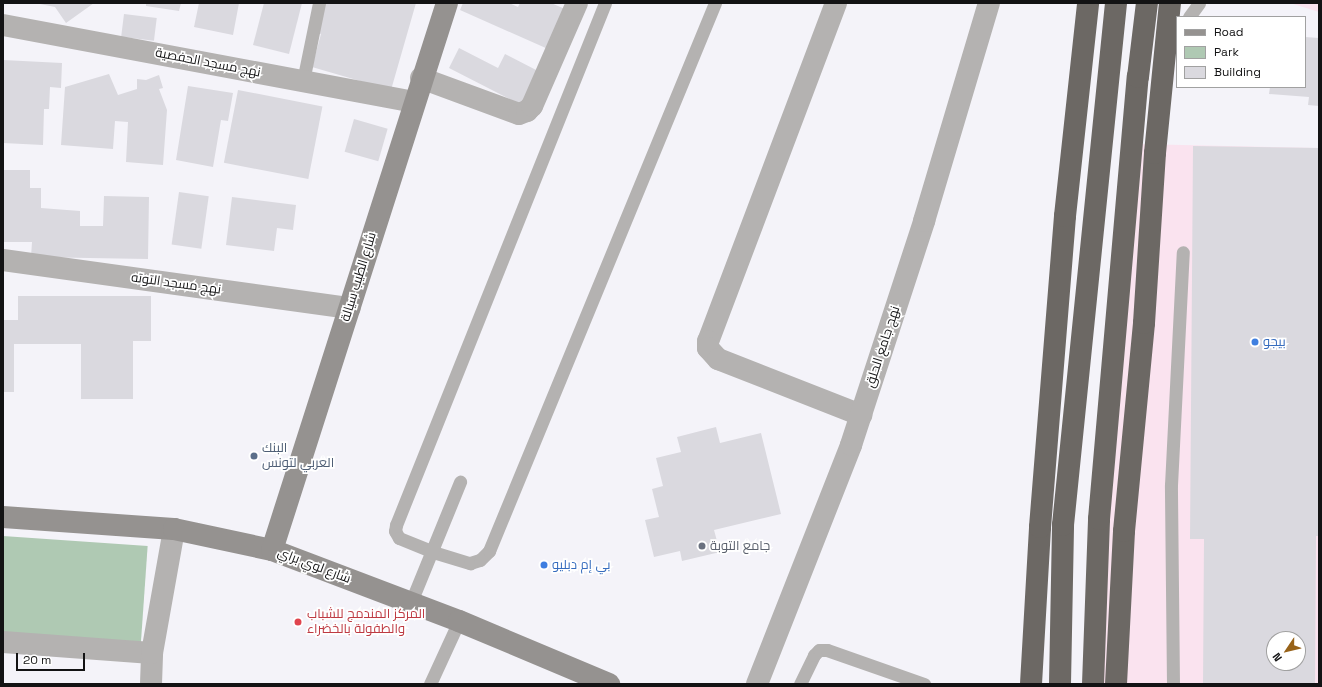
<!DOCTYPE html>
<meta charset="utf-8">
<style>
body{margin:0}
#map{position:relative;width:1322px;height:687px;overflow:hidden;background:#f4f3f9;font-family:"Space Grotesk",Cairo,sans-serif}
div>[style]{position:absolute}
.commercial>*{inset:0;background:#fae3ef}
.green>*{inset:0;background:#afc9b3;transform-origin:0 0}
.building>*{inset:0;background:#dad9df;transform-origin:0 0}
.lane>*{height:13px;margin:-6.5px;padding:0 6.5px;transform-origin:6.5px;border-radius:6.5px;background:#b4b2b1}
.street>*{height:22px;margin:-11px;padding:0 11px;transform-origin:11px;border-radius:11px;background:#b4b2b1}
.secondary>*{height:22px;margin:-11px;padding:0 11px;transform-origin:11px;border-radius:11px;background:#959290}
.highway>*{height:22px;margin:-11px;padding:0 11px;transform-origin:11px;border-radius:11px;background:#6c6864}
.dots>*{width:11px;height:11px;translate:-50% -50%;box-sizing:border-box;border:2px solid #fff;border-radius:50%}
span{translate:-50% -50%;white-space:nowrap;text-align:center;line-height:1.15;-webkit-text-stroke:3.5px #fff;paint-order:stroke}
.street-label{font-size:13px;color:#131314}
.shop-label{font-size:13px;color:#366cbe}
.left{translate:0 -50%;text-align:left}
.service-label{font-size:13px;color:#4e5e75}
.worship-label{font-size:13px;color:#5b616d}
.health-label{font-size:13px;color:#be3a42}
.frame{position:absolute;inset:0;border:4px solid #131314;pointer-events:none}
.legend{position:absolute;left:1176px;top:16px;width:130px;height:72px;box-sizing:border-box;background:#fff;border:1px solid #a1a1a1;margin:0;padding:5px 7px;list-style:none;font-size:12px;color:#131314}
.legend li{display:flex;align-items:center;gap:8px;height:20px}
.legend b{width:20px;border:1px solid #a1a1a1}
.north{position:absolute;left:1266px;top:631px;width:40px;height:40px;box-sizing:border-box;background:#fff;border:1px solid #a1a1a1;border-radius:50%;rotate:235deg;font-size:11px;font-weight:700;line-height:16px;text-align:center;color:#131314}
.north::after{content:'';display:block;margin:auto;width:14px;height:18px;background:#976219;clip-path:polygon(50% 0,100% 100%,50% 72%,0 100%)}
.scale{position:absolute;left:16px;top:653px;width:69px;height:18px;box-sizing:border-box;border:2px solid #131314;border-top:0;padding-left:5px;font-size:12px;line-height:14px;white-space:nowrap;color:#131314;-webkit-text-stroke:3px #fff;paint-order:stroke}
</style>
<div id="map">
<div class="commercial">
<div style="clip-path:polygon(1290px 3px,1319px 3px,1319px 12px)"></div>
<div style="clip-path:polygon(evenodd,1138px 144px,1319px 148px,1319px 684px,1096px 684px,1138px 144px,1274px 639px,1298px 639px,1298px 663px,1274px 663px,1274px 639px)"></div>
</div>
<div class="green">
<div style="left:3px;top:536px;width:145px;height:114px;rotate:4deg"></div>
</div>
<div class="building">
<div style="clip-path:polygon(35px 3px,94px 3px,66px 23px,55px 7px)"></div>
<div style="clip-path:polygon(146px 3px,181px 3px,179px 11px,146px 6px)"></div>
<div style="clip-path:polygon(199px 3px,239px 3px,233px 35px,194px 27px)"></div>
<div style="clip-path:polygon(264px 3px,302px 3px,289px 54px,253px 45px)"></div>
<div style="clip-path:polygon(317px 3px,416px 3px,391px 90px,312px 67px,321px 34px,309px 31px)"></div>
<div style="clip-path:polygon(463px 3px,509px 3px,518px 7px,520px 3px,551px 3px,565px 9px,548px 49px,460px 10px)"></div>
<div style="left:124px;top:14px;width:33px;height:23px;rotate:7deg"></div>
<div style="clip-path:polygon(1305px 37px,1319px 38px,1319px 106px,1308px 105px,1309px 97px,1269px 94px,1270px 87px,1305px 87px)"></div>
<div style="clip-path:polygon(459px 48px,498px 68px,505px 54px,540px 72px,523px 106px,449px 68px)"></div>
<div style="clip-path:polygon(3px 60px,62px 63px,61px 88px,50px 87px,49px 109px,44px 109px,43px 145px,3px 143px)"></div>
<div style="clip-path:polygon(109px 74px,118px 95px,137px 89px,137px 79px,146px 80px,159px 75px,163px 88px,159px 89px,167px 110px,163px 165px,126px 162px,128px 122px,115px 121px,113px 149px,61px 145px,65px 87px)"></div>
<div style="clip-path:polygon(188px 86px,233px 93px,228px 121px,221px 120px,213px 167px,176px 160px)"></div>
<div style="left:238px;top:90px;width:86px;height:74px;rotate:11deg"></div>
<div style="left:354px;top:119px;width:35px;height:34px;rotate:16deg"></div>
<div style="clip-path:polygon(evenodd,1193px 146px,1319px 148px,1319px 536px,1316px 536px,1315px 684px,1203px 684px,1204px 539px,1190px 539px,1193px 146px,1274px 639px,1298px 639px,1298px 663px,1274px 663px,1274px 639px)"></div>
<div style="clip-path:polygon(3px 170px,30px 170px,30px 188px,41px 188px,41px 208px,80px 211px,80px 226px,103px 226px,104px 196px,149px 197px,148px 259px,31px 257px,32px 242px,3px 242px)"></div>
<div style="left:179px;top:192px;width:30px;height:53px;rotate:8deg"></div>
<div style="clip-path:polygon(232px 197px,296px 205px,293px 230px,277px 228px,274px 251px,226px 245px)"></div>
<div style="clip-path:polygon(18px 296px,151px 296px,151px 341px,133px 341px,133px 399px,81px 399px,81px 344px,14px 344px,14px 392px,3px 392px,3px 320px,18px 320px)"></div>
<div style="clip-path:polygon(716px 427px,720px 443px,761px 433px,781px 514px,714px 530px,720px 552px,682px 561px,680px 551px,654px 557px,645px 520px,659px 517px,652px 489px,663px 486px,656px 458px,681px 452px,677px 437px)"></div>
</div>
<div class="lane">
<div style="left:605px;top:3px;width:562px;rotate:111.82deg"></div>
<div style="left:396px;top:525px;width:6px;rotate:99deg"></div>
<div style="left:395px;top:531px;width:8px;rotate:60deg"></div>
<div style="left:399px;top:538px;width:37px;rotate:22deg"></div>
<div style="left:433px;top:552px;width:39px;rotate:17deg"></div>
<div style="left:470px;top:563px;width:10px;rotate:-17deg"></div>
<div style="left:480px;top:560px;width:13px;rotate:-45deg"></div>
<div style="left:489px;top:551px;width:593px;rotate:-67.59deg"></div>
<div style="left:1189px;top:17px;width:17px;rotate:-54deg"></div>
<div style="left:303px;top:81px;width:80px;rotate:-78.4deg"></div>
<div style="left:411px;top:602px;width:130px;rotate:-67.8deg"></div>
<div style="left:430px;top:684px;width:69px;rotate:-65.3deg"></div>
<div style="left:800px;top:684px;width:32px;rotate:-64deg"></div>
<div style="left:814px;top:655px;width:7px;rotate:-45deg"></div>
<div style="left:819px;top:650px;width:8px"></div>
<div style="left:827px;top:650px;width:103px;rotate:19.3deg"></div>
<div style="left:1173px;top:684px;width:199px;rotate:-90.6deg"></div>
<div style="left:1171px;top:485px;width:233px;rotate:-87.1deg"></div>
</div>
<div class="street">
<div style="left:836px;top:3px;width:361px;rotate:110.7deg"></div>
<div style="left:708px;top:341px;width:7px;rotate:90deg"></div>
<div style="left:708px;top:348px;width:15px;rotate:48deg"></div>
<div style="left:718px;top:359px;width:154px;rotate:21.4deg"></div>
<div style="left:3px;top:25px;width:417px;rotate:10.6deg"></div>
<div style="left:421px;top:78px;width:104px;rotate:20.2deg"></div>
<div style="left:519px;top:114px;width:9px;rotate:-21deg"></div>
<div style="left:527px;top:111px;width:7px;rotate:-45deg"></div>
<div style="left:532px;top:106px;width:112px;rotate:-66.4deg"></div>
<div style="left:3px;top:260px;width:350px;rotate:7.9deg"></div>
<div style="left:3px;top:642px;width:149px;rotate:4.2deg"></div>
<div style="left:151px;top:684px;width:31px;rotate:-88deg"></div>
<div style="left:152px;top:653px;width:126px;rotate:-79.9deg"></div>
<div style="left:757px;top:684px;width:257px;rotate:-68.5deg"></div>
<div style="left:851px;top:445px;width:236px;rotate:-71.9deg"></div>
<div style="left:924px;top:221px;width:227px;rotate:-73.4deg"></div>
</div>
<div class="secondary">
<div style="left:3px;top:517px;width:171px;rotate:4deg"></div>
<div style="left:174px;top:529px;width:100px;rotate:12.1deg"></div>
<div style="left:272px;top:550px;width:200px;rotate:20.8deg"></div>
<div style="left:459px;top:621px;width:163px;rotate:22.8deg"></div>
<div style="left:272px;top:550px;width:574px;rotate:-72.26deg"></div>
</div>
<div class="highway">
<div style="left:1031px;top:684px;width:157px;rotate:-86.7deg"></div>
<div style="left:1040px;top:527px;width:312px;rotate:-85.4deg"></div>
<div style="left:1065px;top:216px;width:214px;rotate:-83.8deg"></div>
<div style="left:1060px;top:684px;width:159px;rotate:-88.9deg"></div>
<div style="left:1063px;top:525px;width:525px;rotate:-84.2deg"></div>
<div style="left:1093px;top:684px;width:165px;rotate:-87.9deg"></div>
<div style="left:1099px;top:519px;width:444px;rotate:-85deg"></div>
<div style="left:1138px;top:77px;width:75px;rotate:-83.1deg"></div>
<div style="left:1116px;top:684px;width:153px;rotate:-87deg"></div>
<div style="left:1124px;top:531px;width:209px;rotate:-84.5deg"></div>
<div style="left:1144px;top:323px;width:170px;rotate:-86.3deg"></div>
<div style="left:1155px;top:153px;width:151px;rotate:-84.3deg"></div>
</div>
<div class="dots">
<div style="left:1255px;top:342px;background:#3f7fe0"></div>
<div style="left:254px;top:456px;background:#5c6f8a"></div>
<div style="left:702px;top:546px;background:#6b7280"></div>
<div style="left:544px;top:565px;background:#3f7fe0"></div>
<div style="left:298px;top:622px;background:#e0444e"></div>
</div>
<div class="street-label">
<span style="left:208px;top:63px;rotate:11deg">نهج مسجد الحفصية</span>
<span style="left:359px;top:277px;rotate:-73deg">شارع الطيب سيالة</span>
<span style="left:176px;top:284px;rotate:8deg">نهج مسجد التوته</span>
<span style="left:883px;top:347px;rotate:-72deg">نهج جامع الحلق</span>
<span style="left:314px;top:566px;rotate:21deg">شارع لوي براي</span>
</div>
<div class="shop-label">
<span class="left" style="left:1263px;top:342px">بيجو</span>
<span class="left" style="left:552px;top:565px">بي إم دبليو</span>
</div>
<div class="service-label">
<span class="left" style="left:262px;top:456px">البنك<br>العربي لتونس</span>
</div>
<div class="worship-label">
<span class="left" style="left:710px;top:546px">جامع التوبة</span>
</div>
<div class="health-label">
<span class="left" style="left:307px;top:622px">المركز المندمج للشباب<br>والطفولة بالخضراء</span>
</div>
<div class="frame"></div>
<ul class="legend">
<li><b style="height:5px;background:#959290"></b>Road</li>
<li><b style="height:11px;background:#afc9b3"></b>Park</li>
<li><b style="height:11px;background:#dad9df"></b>Building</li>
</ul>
<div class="north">N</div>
<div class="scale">20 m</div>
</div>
